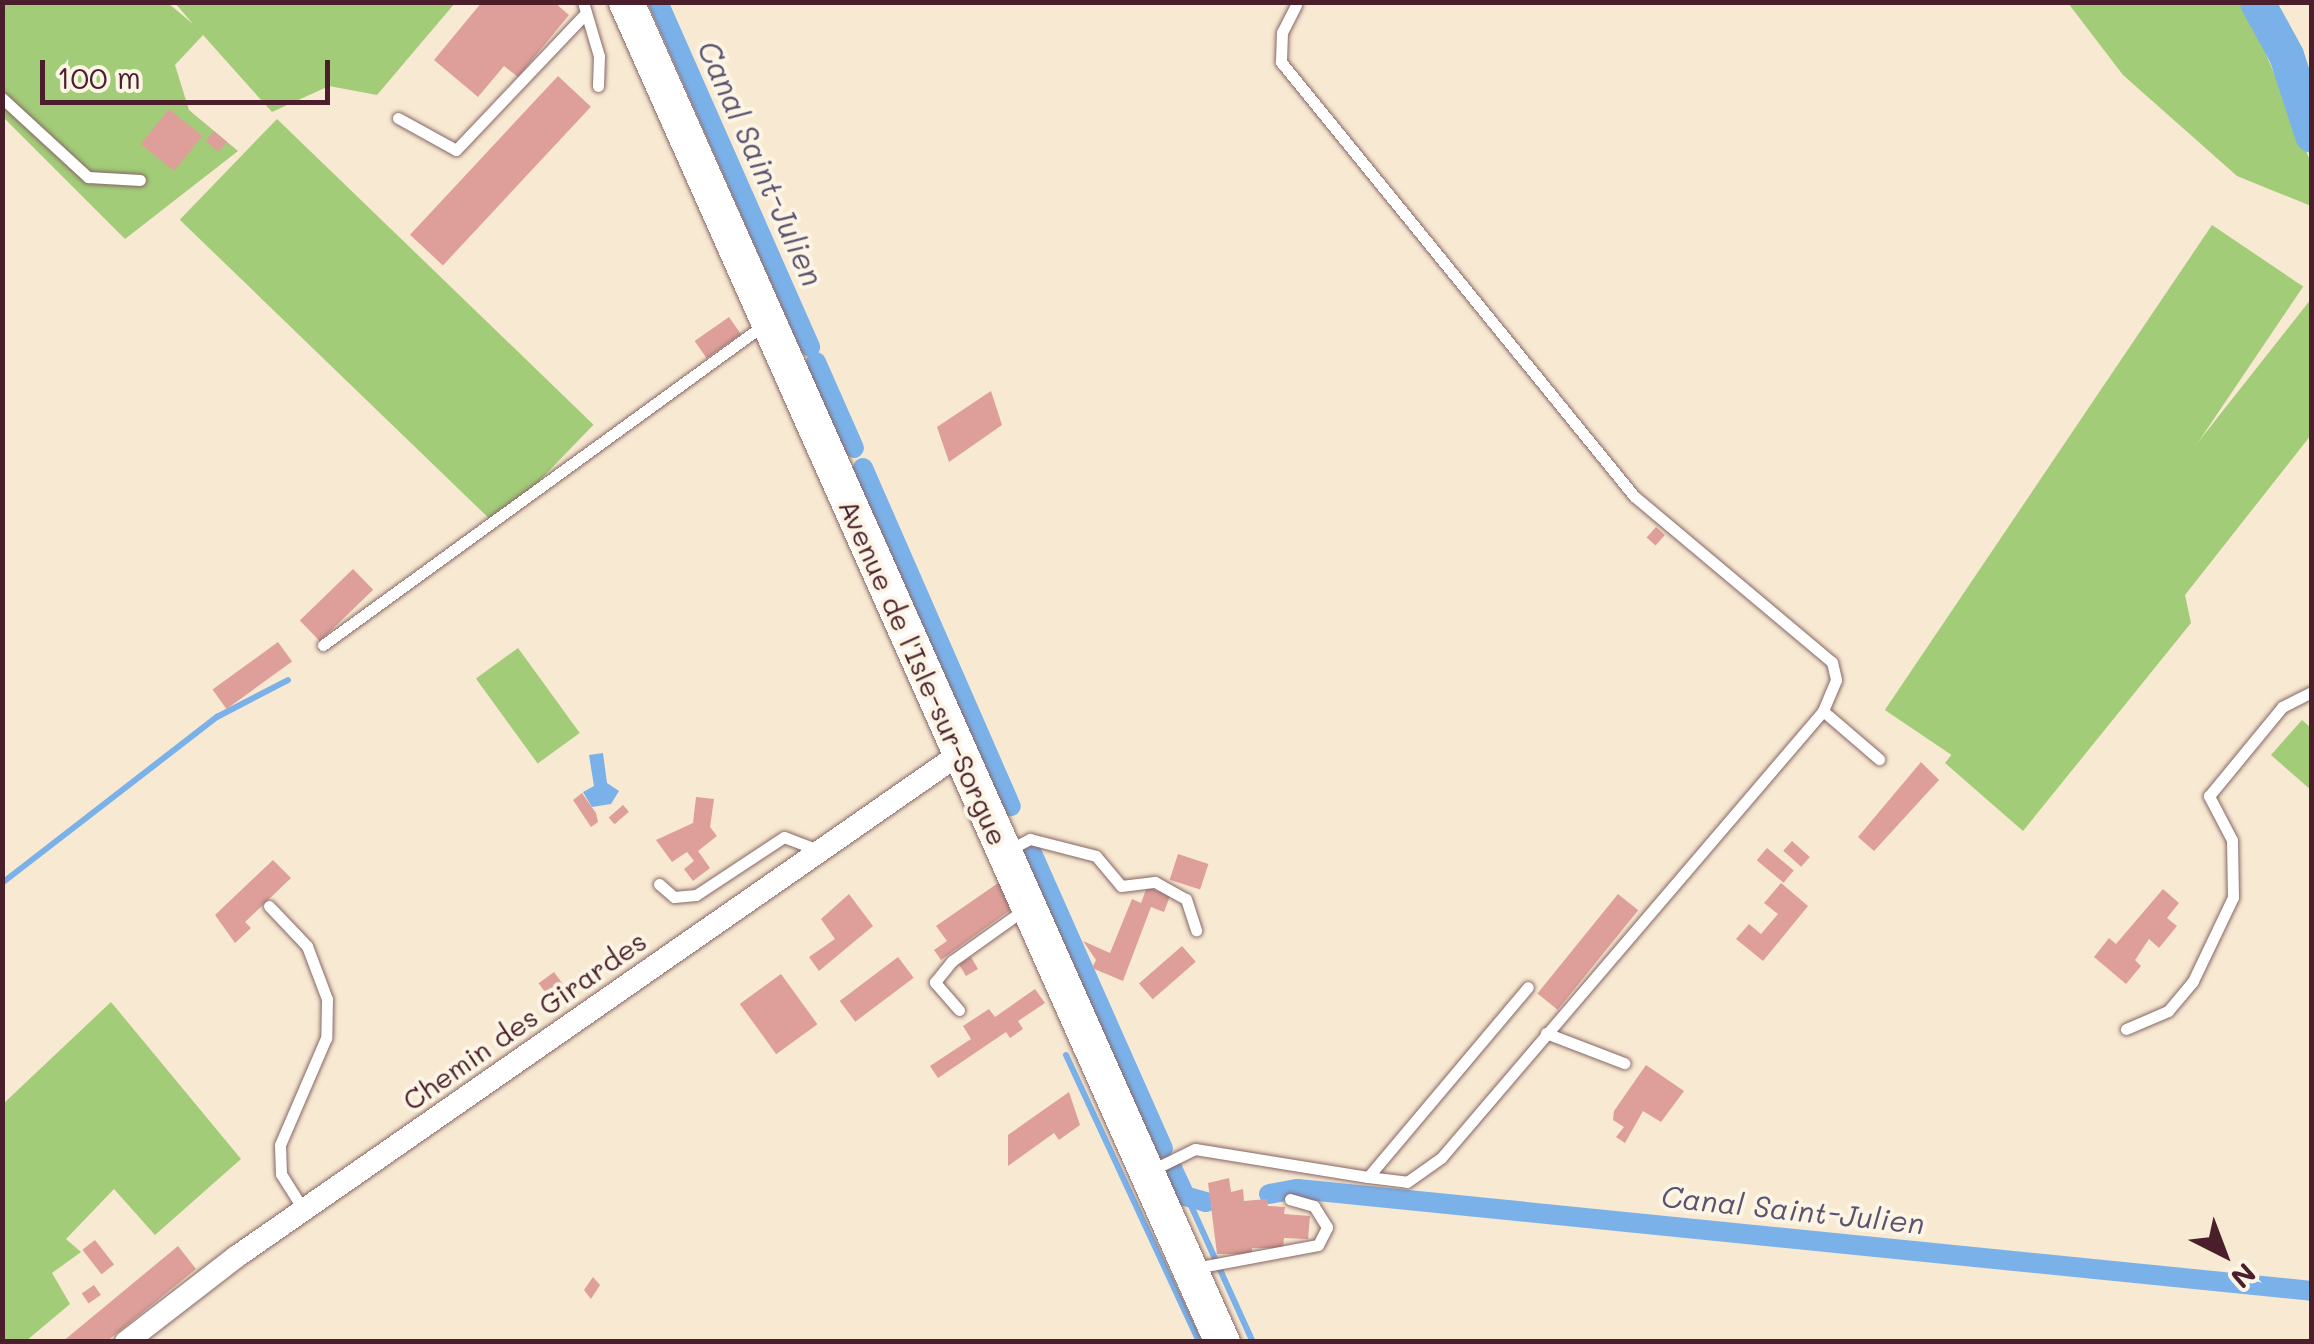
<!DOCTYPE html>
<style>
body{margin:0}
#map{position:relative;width:2314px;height:1344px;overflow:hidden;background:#f8e9d2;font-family:Mali,sans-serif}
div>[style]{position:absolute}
.green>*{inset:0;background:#a2cc78;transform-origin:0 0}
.water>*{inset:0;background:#7bb1e9}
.stream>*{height:6px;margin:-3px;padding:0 3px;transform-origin:3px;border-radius:3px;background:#7bb1e9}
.canal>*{height:20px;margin:-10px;padding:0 10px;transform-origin:10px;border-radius:10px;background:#7bb1e9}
.river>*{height:35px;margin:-17.5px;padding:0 17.5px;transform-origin:17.5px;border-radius:17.5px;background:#7bb1e9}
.building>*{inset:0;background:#de9f9a;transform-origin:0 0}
.roads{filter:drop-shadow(0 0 2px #876665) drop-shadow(0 0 2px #876665)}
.lane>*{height:11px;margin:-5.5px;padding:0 5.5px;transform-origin:5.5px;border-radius:5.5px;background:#fff}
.street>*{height:22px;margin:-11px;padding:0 11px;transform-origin:11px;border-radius:11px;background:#fff}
.primary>*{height:35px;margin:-17.5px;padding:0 17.5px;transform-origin:17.5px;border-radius:17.5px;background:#fff}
span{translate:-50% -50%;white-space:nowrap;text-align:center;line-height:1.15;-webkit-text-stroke:8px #fcf5e5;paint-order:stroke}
.street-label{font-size:28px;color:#4a1f2b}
.water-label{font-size:30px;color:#5b526e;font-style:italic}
.frame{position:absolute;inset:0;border:5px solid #4a1f2b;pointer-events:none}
.north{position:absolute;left:2174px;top:1204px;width:100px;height:100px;-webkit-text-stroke:8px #fcf5e5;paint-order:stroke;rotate:138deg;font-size:28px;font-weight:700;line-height:40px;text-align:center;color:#4a1f2b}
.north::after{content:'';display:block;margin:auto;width:35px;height:45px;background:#4a1f2b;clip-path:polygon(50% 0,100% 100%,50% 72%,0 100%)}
.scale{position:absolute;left:40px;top:60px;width:290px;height:45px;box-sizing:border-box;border:5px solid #4a1f2b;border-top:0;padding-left:12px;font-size:30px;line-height:35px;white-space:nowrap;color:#4a1f2b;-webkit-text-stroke:8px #fcf5e5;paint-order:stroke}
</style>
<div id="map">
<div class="green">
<div style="clip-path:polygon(2px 3px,168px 3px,193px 24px,175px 3px,455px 3px,377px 95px,329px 86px,272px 112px,203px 35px,175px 65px,189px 110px,238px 151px,125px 239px,3px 117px)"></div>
<div style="clip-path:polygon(2068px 3px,2245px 3px,2311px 163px,2311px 206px,2237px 176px,2123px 75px)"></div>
<div style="left:277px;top:119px;width:440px;height:140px;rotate:44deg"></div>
<div style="left:2212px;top:225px;width:110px;height:585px;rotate:34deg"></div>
<div style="clip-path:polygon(2311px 299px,2311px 435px,2185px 595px,2191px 623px,2023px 831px,1945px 763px)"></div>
<div style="left:518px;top:648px;width:105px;height:52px;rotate:54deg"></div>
<div style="clip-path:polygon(2302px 720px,2311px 728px,2311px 790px,2271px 755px)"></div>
<div style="clip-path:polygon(111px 1002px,241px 1159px,155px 1235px,114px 1189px,66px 1239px,81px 1252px,52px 1273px,70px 1304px,26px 1341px,3px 1341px,3px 1104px)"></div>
</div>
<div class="water">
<div style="clip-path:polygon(603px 753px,607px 783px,619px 791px,611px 804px,592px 807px,583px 792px,594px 786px,589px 755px)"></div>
</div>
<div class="stream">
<div style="left:2px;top:883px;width:272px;rotate:-37.7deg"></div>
<div style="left:217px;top:717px;width:80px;rotate:-27.5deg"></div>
<div style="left:1066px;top:1055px;width:316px;rotate:65.1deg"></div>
<div style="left:1188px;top:1199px;width:157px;rotate:65.6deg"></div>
</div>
<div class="canal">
<div style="left:658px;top:2px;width:377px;rotate:66.2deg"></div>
<div style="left:816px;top:362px;width:94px;rotate:66.2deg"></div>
<div style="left:863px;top:468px;width:369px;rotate:66.4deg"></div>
<div style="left:1032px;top:853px;width:323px;rotate:66.1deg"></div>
<div style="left:1172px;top:1168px;width:31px;rotate:65deg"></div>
<div style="left:1185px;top:1196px;width:22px;rotate:16deg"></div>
<div style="left:1269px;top:1194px;width:29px;rotate:-10deg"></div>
<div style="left:1298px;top:1189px;width:1019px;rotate:5.74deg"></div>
</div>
<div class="river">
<div style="left:2257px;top:2px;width:60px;rotate:61.3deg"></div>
<div style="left:2286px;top:55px;width:84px;rotate:72deg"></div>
</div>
<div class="building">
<div style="clip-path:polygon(482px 2px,554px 2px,569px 15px,518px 77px,504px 66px,478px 97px,434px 60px)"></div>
<div style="left:558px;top:76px;width:45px;height:217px;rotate:43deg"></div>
<div style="left:169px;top:109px;width:43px;height:45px;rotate:39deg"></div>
<div style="left:214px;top:131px;width:17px;height:13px;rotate:40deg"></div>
<div style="left:729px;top:317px;width:21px;height:42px;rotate:55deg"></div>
<div style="clip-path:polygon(991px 391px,1002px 425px,949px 462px,937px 427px)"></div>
<div style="left:1656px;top:527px;width:12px;height:14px;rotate:42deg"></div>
<div style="left:353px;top:569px;width:29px;height:74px;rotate:46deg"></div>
<div style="left:278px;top:642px;width:24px;height:81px;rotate:54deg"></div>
<div style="clip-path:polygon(1921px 762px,1939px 780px,1874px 851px,1858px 837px)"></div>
<div style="clip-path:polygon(582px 793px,596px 813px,598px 822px,591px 827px,573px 800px)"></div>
<div style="clip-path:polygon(696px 797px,714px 799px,710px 827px,717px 836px,698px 851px,710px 868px,693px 881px,684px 869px,694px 861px,687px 852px,672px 862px,656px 840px,693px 823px)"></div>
<div style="left:623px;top:805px;width:9px;height:19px;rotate:49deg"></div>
<div style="left:1792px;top:841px;width:24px;height:13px;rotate:42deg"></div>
<div style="left:1767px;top:848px;width:35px;height:16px;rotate:40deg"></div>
<div style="left:1178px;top:854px;width:32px;height:27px;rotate:18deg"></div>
<div style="clip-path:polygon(273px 860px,291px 878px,245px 922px,251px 928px,235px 943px,215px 915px)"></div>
<div style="clip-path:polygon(1001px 881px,1013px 908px,941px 960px,934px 950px,947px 941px,936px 926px)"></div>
<div style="clip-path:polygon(1781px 883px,1808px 906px,1763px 961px,1736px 939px,1749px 924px,1761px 934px,1778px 914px,1764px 903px)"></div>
<div style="clip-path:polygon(1147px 887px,1170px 896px,1164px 912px,1151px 907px,1123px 981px,1092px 968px,1096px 960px,1083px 941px,1110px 953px,1132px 899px,1141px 903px)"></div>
<div style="clip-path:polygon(2163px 889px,2179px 903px,2167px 918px,2177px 926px,2159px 948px,2149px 939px,2135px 960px,2141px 966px,2126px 984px,2094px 957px,2109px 938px,2116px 944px)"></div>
<div style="clip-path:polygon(849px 894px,873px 926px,819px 971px,809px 957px,835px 939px,821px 919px)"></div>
<div style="left:1618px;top:894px;width:26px;height:128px;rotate:39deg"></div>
<div style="left:1182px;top:946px;width:21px;height:57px;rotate:49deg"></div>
<div style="left:898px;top:957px;width:26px;height:73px;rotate:53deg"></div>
<div style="left:971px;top:957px;width:14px;height:14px;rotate:60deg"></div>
<div style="left:554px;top:972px;width:19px;height:19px;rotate:54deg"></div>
<div style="left:781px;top:974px;width:62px;height:51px;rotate:54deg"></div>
<div style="clip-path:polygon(1035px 989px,1045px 1003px,1018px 1021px,1023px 1029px,1010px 1038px,1006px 1032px,938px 1078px,930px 1066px,971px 1039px,963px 1026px,989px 1009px,995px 1017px)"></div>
<div style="clip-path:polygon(1646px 1065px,1684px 1091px,1661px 1122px,1643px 1111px,1625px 1143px,1616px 1137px,1624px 1127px,1613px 1120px,1614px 1111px)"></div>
<div style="clip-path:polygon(1069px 1092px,1080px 1125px,1059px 1140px,1054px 1133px,1008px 1166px,1008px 1135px)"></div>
<div style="clip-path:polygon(1229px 1178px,1231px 1192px,1243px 1189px,1244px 1201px,1267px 1199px,1268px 1206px,1285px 1207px,1284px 1214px,1310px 1216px,1308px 1239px,1284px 1238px,1283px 1248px,1252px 1248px,1252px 1254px,1217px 1254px,1208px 1183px)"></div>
<div style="left:95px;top:1240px;width:31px;height:16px;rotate:52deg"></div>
<div style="clip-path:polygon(178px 1246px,196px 1269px,106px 1342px,62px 1342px)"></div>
<div style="clip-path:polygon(593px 1277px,600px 1285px,591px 1299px,584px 1290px)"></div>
<div style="left:94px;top:1285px;width:12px;height:15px;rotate:55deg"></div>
</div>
<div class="roads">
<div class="lane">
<div style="left:583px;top:2px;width:56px;rotate:73.5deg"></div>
<div style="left:599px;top:56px;width:30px;rotate:92deg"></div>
<div style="left:1296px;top:5px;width:30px;rotate:117deg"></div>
<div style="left:1282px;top:32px;width:30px;rotate:92deg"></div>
<div style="left:1281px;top:62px;width:559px;rotate:50.88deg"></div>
<div style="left:1634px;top:496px;width:258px;rotate:40deg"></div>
<div style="left:1832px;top:662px;width:18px;rotate:77deg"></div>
<div style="left:1836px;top:680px;width:34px;rotate:113deg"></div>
<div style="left:1823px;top:711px;width:74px;rotate:40.6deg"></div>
<div style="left:2px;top:98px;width:117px;rotate:42.6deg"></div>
<div style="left:88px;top:177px;width:52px;rotate:3.3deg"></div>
<div style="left:398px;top:118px;width:66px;rotate:28.9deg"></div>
<div style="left:456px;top:150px;width:189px;rotate:-46.5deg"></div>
<div style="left:323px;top:645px;width:546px;rotate:-35.99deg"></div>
<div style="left:1007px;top:851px;width:26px;rotate:-28deg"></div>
<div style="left:1030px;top:839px;width:68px;rotate:14.4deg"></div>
<div style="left:1096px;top:856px;width:39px;rotate:50deg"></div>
<div style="left:1121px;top:886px;width:34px;rotate:-7deg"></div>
<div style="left:1155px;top:882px;width:35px;rotate:29deg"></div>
<div style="left:1186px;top:899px;width:33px;rotate:72deg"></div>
<div style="left:659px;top:884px;width:20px;rotate:41deg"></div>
<div style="left:674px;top:897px;width:22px;rotate:-5deg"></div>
<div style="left:696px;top:895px;width:105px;rotate:-33.4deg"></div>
<div style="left:784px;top:837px;width:39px;rotate:21deg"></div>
<div style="left:269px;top:906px;width:55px;rotate:46.5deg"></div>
<div style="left:307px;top:946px;width:57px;rotate:69.3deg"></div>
<div style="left:327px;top:999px;width:39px;rotate:91deg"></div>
<div style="left:326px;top:1038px;width:116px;rotate:113.3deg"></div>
<div style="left:280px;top:1145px;width:29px;rotate:88deg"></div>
<div style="left:281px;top:1174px;width:41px;rotate:57.8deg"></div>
<div style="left:959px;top:1010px;width:37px;rotate:-131deg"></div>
<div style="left:935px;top:982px;width:27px;rotate:-51deg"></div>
<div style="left:952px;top:961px;width:90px;rotate:-35.5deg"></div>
<div style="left:2126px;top:1029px;width:46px;rotate:-23.2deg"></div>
<div style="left:2168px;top:1011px;width:39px;rotate:-50deg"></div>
<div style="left:2193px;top:981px;width:93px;rotate:-64.5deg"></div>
<div style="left:2233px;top:897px;width:57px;rotate:-91deg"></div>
<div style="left:2232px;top:840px;width:50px;rotate:-117.6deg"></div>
<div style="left:2209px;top:796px;width:115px;rotate:-50.6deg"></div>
<div style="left:2282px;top:707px;width:34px;rotate:-27deg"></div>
<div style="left:1546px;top:1033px;width:84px;rotate:21deg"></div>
<div style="left:1150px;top:1171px;width:50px;rotate:-26.1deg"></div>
<div style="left:1195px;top:1149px;width:175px;rotate:9.2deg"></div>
<div style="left:1368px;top:1177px;width:248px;rotate:-49.9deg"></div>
<div style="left:1368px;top:1177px;width:39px;rotate:7deg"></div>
<div style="left:1407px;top:1182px;width:42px;rotate:-35.2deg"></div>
<div style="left:1441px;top:1158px;width:588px;rotate:-49.48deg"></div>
<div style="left:1195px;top:1268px;width:125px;rotate:-10.6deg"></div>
<div style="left:1318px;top:1245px;width:20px;rotate:-63deg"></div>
<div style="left:1327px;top:1227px;width:25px;rotate:-122deg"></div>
<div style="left:1314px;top:1206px;width:25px;rotate:-164deg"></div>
</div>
<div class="street">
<div style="left:126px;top:1342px;width:139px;rotate:-37.7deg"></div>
<div style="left:236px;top:1257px;width:883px;rotate:-34.81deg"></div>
</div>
<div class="primary">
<div style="left:626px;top:2px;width:1467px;rotate:66.02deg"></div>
</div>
</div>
<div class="street-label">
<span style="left:924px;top:672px;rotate:66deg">Avenue de l'Isle-sur-Sorgue</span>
<span style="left:524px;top:1020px;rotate:-35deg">Chemin des Girardes</span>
</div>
<div class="water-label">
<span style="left:761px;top:163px;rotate:66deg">Canal Saint-Julien</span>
<span style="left:1793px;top:1209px;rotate:6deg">Canal Saint-Julien</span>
</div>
<div class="frame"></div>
<div class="north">N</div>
<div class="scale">100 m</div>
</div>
